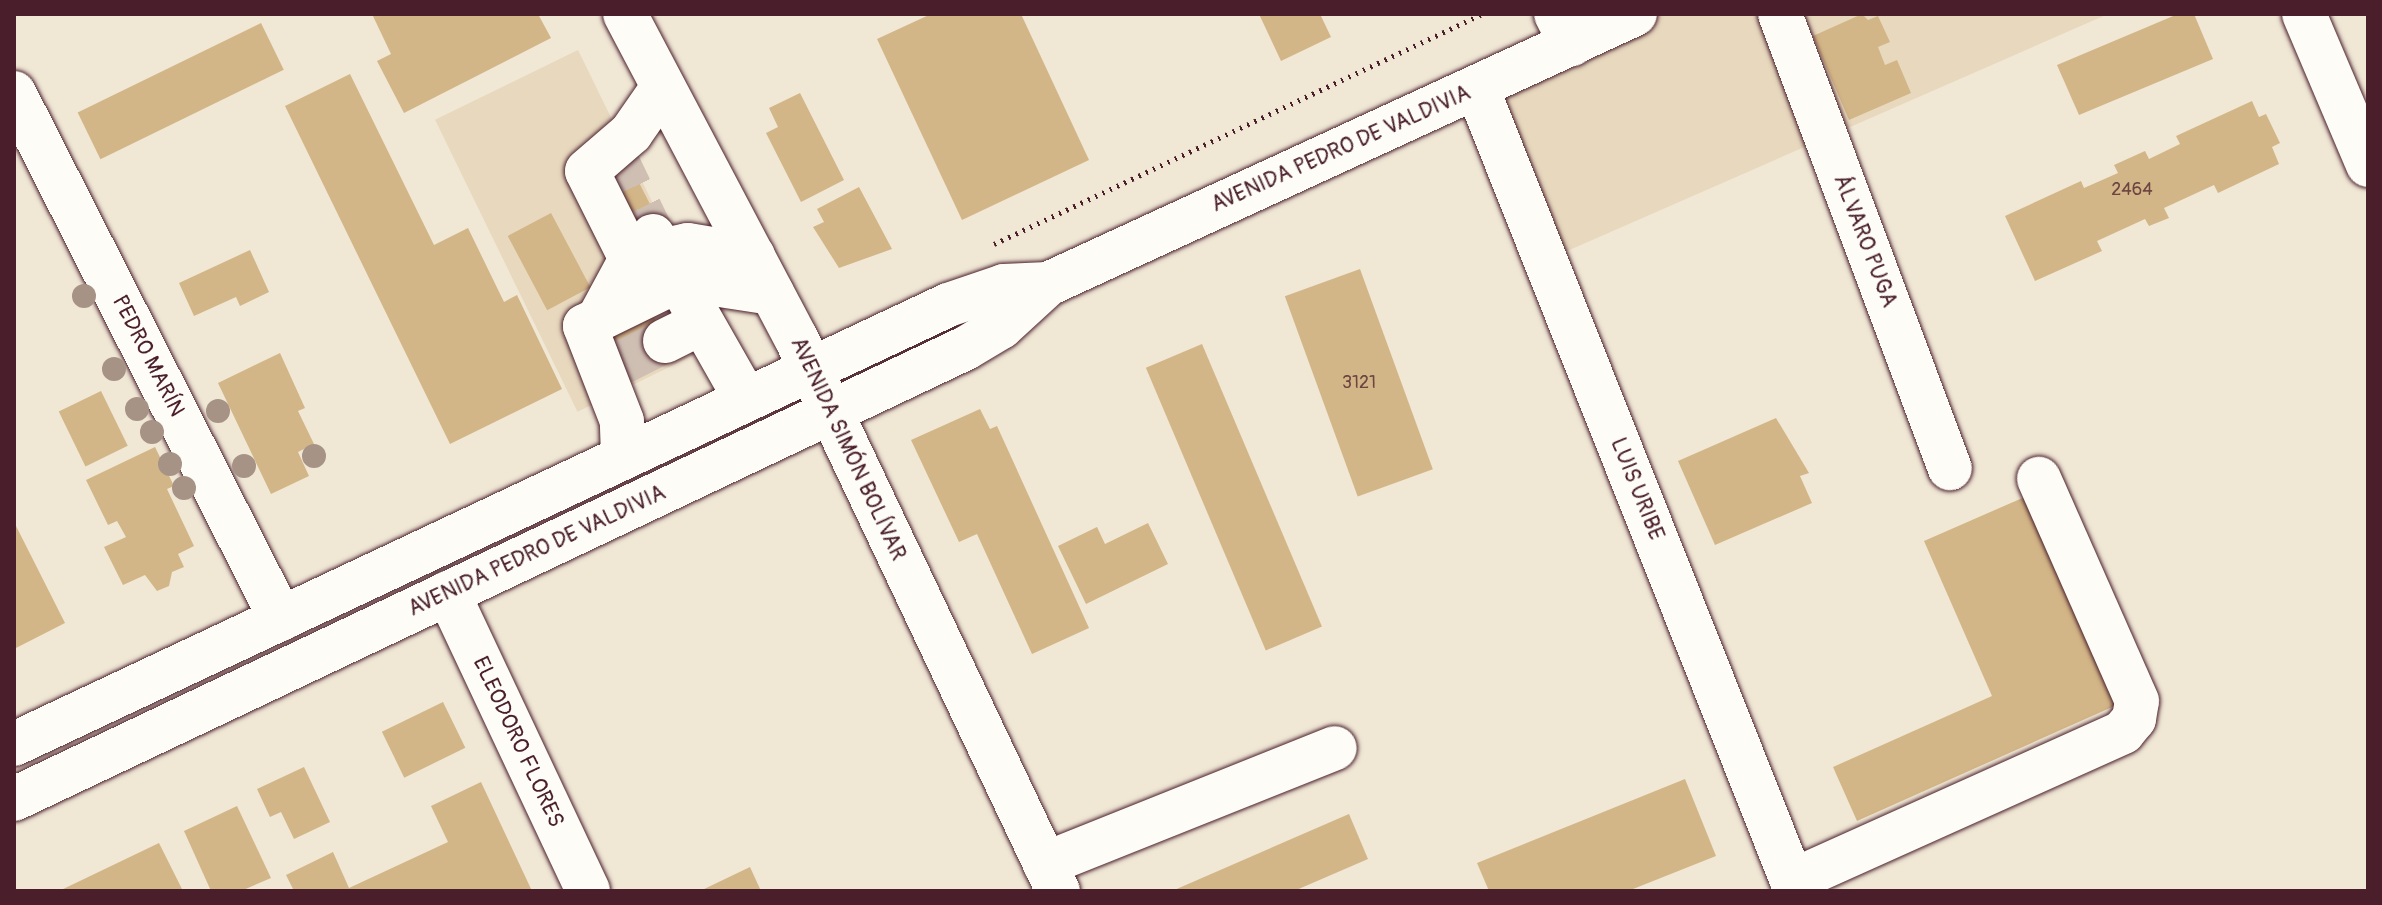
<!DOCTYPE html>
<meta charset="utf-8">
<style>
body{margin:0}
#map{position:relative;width:2382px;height:905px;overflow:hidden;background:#f0e7d5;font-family:Pangolin,sans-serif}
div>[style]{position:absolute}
.built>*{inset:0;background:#e7d8be;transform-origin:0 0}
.building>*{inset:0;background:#d3b687;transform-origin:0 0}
.minor-tunnel>*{height:44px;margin-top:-22px;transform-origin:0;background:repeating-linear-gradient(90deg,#cfbfb3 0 44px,transparent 0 66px)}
.path>*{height:5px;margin-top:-2.5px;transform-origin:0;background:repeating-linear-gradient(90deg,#4a1f2b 0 2px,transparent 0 8px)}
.roads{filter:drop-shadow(0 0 2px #4a1f2b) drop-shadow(0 0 2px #4a1f2b)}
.minor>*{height:44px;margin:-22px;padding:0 22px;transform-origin:22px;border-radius:22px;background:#fdfcf7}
.major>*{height:44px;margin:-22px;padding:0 22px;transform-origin:22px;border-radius:22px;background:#fdfcf7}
.trees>*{width:24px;height:24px;margin:-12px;border-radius:50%;background:#a69386}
span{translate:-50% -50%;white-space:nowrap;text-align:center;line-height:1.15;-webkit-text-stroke:8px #fdfcf7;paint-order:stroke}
.number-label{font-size:18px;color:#6c4542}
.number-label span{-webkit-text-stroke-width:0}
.street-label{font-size:22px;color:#4a1f2b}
.frame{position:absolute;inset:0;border:16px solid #4a1f2b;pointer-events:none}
</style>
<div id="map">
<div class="built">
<div style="clip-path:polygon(1636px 14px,2108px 14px,1542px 262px,1474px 87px)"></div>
<div style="left:578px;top:50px;width:325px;height:159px;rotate:64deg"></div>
</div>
<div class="building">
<div style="clip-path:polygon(538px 14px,551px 38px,404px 113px,377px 61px,391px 54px,372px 14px)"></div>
<div style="clip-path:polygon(931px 14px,1021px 14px,1089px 160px,962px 220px,877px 39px)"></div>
<div style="clip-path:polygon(1259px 14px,1320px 14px,1331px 37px,1281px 61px)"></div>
<div style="clip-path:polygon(1862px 14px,1868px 20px,1878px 16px,1890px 42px,1878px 47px,1885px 65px,1897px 60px,1911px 93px,1849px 120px,1813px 36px)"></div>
<div style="clip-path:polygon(2178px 14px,2194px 14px,2213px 59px,2079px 115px,2057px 65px)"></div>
<div style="left:261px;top:23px;width:52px;height:204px;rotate:64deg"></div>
<div style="clip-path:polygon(350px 74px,434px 245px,468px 228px,504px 302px,517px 295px,562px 389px,450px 444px,285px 106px)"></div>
<div style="clip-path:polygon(800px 93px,844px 180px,801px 202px,766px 133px,778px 127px,769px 108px)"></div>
<div style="clip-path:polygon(2252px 101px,2259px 117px,2266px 114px,2280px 143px,2272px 147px,2279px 164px,2218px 193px,2214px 185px,2164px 208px,2169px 218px,2149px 226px,2145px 219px,2097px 241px,2102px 251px,2035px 281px,2005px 216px,2081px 181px,2084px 188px,2118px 173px,2114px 165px,2145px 151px,2149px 159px,2180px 144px,2176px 136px)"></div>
<div style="left:628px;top:161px;width:77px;height:39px;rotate:63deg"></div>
<div style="clip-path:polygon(859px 187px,892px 249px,839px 268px,813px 227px,824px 222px,817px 209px)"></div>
<div style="left:551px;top:213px;width:84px;height:49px;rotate:62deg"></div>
<div style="clip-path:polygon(250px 250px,269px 292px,240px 306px,236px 297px,194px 316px,179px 283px)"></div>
<div style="left:1360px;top:269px;width:213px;height:80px;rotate:70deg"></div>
<div style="left:653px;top:315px;width:48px;height:52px;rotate:66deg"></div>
<div style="left:1202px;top:344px;width:307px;height:61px;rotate:67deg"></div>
<div style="clip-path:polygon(280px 353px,305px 408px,298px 411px,314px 444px,298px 452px,309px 476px,271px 494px,218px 383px)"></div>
<div style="left:101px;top:391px;width:61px;height:47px;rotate:64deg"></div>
<div style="clip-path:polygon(980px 409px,990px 429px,997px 426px,1089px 628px,1032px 654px,977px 534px,959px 542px,911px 440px)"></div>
<div style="clip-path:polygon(1776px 418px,1809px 473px,1800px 476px,1812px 503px,1715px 545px,1678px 461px)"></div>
<div style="clip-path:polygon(155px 447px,174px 486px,167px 489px,194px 546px,178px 554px,184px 567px,172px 572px,169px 586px,157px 591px,145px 575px,123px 585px,104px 547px,126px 537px,117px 521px,108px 525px,86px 480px)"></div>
<div style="clip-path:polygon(2036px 492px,2128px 700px,1857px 821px,1833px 767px,1992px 696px,1924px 541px)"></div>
<div style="clip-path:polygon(14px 522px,65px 623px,14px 649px)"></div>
<div style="clip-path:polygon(1148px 523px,1168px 564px,1086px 604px,1058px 546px,1097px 527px,1105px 544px)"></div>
<div style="left:443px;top:702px;width:51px;height:68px;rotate:64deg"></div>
<div style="clip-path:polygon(304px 767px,330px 822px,294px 839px,281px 812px,270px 817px,257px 789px)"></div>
<div style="clip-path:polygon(1685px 779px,1716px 856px,1628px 891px,1489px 891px,1477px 863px)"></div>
<div style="clip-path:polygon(481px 782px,532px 891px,294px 891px,286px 875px,333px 852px,349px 888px,448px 842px,431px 806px)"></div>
<div style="clip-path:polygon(237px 806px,271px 878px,241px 891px,211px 891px,184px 831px)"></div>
<div style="clip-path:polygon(1349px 814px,1368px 859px,1294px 891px,1172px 891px)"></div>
<div style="clip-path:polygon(159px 843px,183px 891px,59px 891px)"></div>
<div style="clip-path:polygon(750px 867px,761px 891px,700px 891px)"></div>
</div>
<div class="minor-tunnel">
<div style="left:611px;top:149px;width:97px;rotate:64.2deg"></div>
<div style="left:619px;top:364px;width:51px;rotate:-26.6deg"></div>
</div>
<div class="path">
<div style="left:994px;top:244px;width:539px;rotate:-25.24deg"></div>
</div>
<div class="roads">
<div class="minor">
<div style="left:625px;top:14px;width:366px;rotate:62.2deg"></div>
<div style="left:796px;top:338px;width:612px;rotate:64.65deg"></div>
<div style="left:1556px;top:14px;width:34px;rotate:63deg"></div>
<div style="left:1780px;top:14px;width:485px;rotate:69.5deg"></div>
<div style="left:2304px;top:14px;width:164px;rotate:67deg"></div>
<div style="left:1477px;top:88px;width:864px;rotate:68.33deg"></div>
<div style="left:14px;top:93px;width:590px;rotate:63.09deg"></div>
<div style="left:653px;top:236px;width:186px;rotate:60.4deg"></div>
<div style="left:638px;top:256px;width:51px;rotate:-12.4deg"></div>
<div style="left:688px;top:245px;width:66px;rotate:9.6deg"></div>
<div style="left:598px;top:320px;width:69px;rotate:-61.6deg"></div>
<div style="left:631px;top:259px;width:98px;rotate:-116.6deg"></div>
<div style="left:587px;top:171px;width:58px;rotate:-40.8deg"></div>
<div style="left:631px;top:133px;width:56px;rotate:-55.2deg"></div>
<div style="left:665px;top:341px;width:40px;rotate:-26.6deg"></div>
<div style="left:623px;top:456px;width:35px;rotate:-92deg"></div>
<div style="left:622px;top:421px;width:102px;rotate:-111.3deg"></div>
<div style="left:585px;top:326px;width:107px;rotate:-26.1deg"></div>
<div style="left:681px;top:279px;width:92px;rotate:8.7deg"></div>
<div style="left:448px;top:593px;width:329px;rotate:64.8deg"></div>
<div style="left:1045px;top:864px;width:312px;rotate:-21.8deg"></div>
<div style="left:1792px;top:881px;width:363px;rotate:-24.2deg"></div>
<div style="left:2123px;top:732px;width:17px;rotate:-50deg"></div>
<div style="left:2134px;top:719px;width:18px;rotate:-81deg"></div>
<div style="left:2137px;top:701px;width:243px;rotate:-113.8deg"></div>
</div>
<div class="major">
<div style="left:14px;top:744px;width:1032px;rotate:-25.17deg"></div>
<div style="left:948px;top:305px;width:59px;rotate:-18.7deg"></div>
<div style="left:1004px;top:286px;width:44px;rotate:-2.6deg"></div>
<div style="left:14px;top:799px;width:1053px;rotate:-25.35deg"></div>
<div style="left:966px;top:348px;width:41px;rotate:-31deg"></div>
<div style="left:1001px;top:327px;width:64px;rotate:-42.5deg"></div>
<div style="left:1048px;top:284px;width:646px;rotate:-24.7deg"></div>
</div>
</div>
<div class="trees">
<div style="left:84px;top:296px"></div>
<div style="left:114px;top:369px"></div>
<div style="left:137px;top:409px"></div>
<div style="left:218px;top:411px"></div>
<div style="left:152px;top:432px"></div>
<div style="left:314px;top:456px"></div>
<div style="left:170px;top:464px"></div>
<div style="left:244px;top:466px"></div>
<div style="left:184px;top:488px"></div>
</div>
<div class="number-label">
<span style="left:2132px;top:190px">2464</span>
<span style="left:1359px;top:383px">3121</span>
</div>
<div class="street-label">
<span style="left:1341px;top:149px;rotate:-24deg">AVENIDA PEDRO DE VALDIVIA</span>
<span style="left:1865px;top:241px;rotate:69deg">ÁLVARO PUGA</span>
<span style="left:148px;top:356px;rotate:63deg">PEDRO MARÍN</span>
<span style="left:848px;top:449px;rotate:65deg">AVENIDA SIMÓN BOLÍVAR</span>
<span style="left:1637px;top:489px;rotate:68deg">LUIS URIBE</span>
<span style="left:537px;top:551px;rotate:-25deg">AVENIDA PEDRO DE VALDIVIA</span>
<span style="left:518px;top:742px;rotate:65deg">ELEODORO FLORES</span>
</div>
<div class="frame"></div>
</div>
